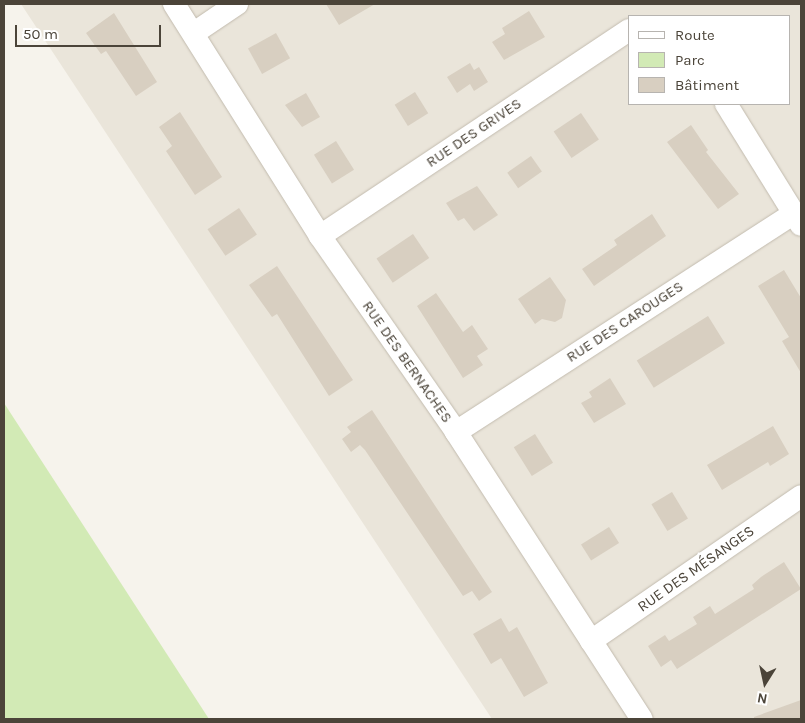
<!DOCTYPE html>
<meta charset="utf-8">
<style>
body{margin:0}
#map{position:relative;width:805px;height:723px;overflow:hidden;background:#f6f3ec;font-family:Karla,sans-serif}
div>[style]{position:absolute}
.residential>*{inset:0;background:#eae5da}
.green>*{inset:0;background:#d2eab5}
.building>*{inset:0;background:#d8cfc1;transform-origin:0 0}
.roads{filter:drop-shadow(0 0 1px #c2bbae) drop-shadow(0 0 1px #c2bbae)}
.minor>*{height:22px;margin:-11px;padding:0 11px;transform-origin:11px;border-radius:11px;background:#fff}
span{translate:-50% -50%;white-space:nowrap;text-align:center;line-height:1.15;-webkit-text-stroke:4.5px #fff;paint-order:stroke}
.street-label{font-size:15px;color:#4b4439}
.frame{position:absolute;inset:0;border:5px solid #4b4439;pointer-events:none}
.legend{position:absolute;left:628px;top:15px;width:162px;height:90px;box-sizing:border-box;background:#fff;border:1px solid #b7b4b0;margin:0;padding:6px 9px;list-style:none;font-size:15px;color:#4b4439}
.legend li{display:flex;align-items:center;gap:10px;height:25px}
.legend b{width:25px;border:1px solid #b7b4b0}
.north{position:absolute;left:740px;top:658px;width:50px;height:50px;-webkit-text-stroke:4px #fff;paint-order:stroke;rotate:190deg;font-size:14px;font-weight:700;line-height:20px;text-align:center;color:#4b4439}
.north::after{content:'';display:block;margin:auto;width:18px;height:22px;background:#4b4439;clip-path:polygon(50% 0,100% 100%,50% 72%,0 100%)}
.scale{position:absolute;left:15px;top:25px;width:146px;height:22px;box-sizing:border-box;border:2px solid #4b4439;border-top:0;padding-left:6px;font-size:15px;line-height:18px;white-space:nowrap;color:#4b4439;-webkit-text-stroke:4px #fff;paint-order:stroke}
</style>
<div id="map">
<div class="residential">
<div style="clip-path:polygon(evenodd,21px 4px,801px 4px,801px 719px,492px 719px,21px 4px,629px 16px,789px 16px,789px 104px,629px 104px,629px 16px)"></div>
</div>
<div class="green">
<div style="clip-path:polygon(4px 403px,209px 719px,4px 719px)"></div>
</div>
<div class="building">
<div style="clip-path:polygon(326px 4px,375px 4px,339px 25px)"></div>
<div style="clip-path:polygon(529px 11px,545px 37px,504px 60px,492px 42px,505px 34px,502px 28px)"></div>
<div style="clip-path:polygon(114px 13px,157px 82px,136px 96px,106px 51px,101px 54px,86px 33px)"></div>
<div style="left:276px;top:33px;width:29px;height:32px;rotate:61deg"></div>
<div style="clip-path:polygon(470px 63px,474px 70px,479px 67px,488px 82px,474px 91px,470px 84px,457px 93px,447px 77px)"></div>
<div style="left:415px;top:92px;width:25px;height:24px;rotate:58deg"></div>
<div style="clip-path:polygon(306px 93px,320px 117px,302px 127px,285px 105px)"></div>
<div style="clip-path:polygon(180px 112px,222px 177px,195px 195px,166px 151px,172px 146px,159px 127px)"></div>
<div style="left:581px;top:113px;width:32px;height:33px;rotate:56deg"></div>
<div style="clip-path:polygon(691px 125px,708px 150px,706px 152px,739px 194px,718px 209px,667px 142px)"></div>
<div style="left:336px;top:141px;width:34px;height:26px;rotate:58deg"></div>
<div style="left:531px;top:156px;width:19px;height:29px;rotate:55deg"></div>
<div style="clip-path:polygon(477px 186px,498px 215px,474px 231px,464px 218px,458px 221px,446px 203px)"></div>
<div style="left:239px;top:208px;width:32px;height:38px;rotate:56deg"></div>
<div style="clip-path:polygon(652px 214px,666px 236px,594px 286px,582px 269px,617px 245px,614px 240px)"></div>
<div style="left:413px;top:234px;width:29px;height:44px;rotate:56deg"></div>
<div style="clip-path:polygon(277px 266px,353px 380px,329px 396px,277px 314px,272px 317px,249px 285px)"></div>
<div style="clip-path:polygon(784px 270px,801px 298px,801px 373px,782px 341px,789px 337px,758px 286px)"></div>
<div style="clip-path:polygon(550px 277px,566px 300px,562px 318px,555px 322px,542px 319px,535px 324px,518px 299px)"></div>
<div style="clip-path:polygon(436px 293px,463px 332px,472px 325px,488px 349px,477px 356px,483px 365px,463px 378px,417px 306px)"></div>
<div style="left:708px;top:316px;width:32px;height:84px;rotate:58deg"></div>
<div style="clip-path:polygon(610px 378px,626px 404px,594px 423px,581px 403px,592px 397px,589px 392px)"></div>
<div style="clip-path:polygon(372px 410px,492px 592px,479px 601px,472px 591px,463px 596px,365px 450px,360px 445px,351px 452px,342px 439px,351px 432px,347px 427px)"></div>
<div style="clip-path:polygon(773px 426px,789px 454px,770px 466px,768px 462px,722px 490px,707px 465px)"></div>
<div style="left:535px;top:434px;width:34px;height:25px;rotate:58deg"></div>
<div style="left:672px;top:492px;width:31px;height:24px;rotate:59deg"></div>
<div style="left:609px;top:527px;width:19px;height:33px;rotate:58deg"></div>
<div style="clip-path:polygon(784px 562px,801px 589px,677px 669px,671px 660px,661px 667px,648px 646px,665px 635px,669px 641px,697px 624px,693px 617px,710px 606px,715px 614px,754px 589px,752px 585px,761px 577px)"></div>
<div style="clip-path:polygon(501px 618px,509px 632px,517px 627px,548px 683px,524px 697px,501px 658px,491px 664px,473px 634px)"></div>
<div style="clip-path:polygon(801px 700px,801px 719px,754px 719px,754px 717px)"></div>
</div>
<div class="roads">
<div class="minor">
<div style="left:174px;top:4px;width:274px;rotate:57.8deg"></div>
<div style="left:320px;top:236px;width:239px;rotate:55.2deg"></div>
<div style="left:456px;top:432px;width:342px;rotate:57.1deg"></div>
<div style="left:194px;top:33px;width:52px;rotate:-34deg"></div>
<div style="left:726px;top:104px;width:142px;rotate:58.2deg"></div>
<div style="left:320px;top:236px;width:371px;rotate:-33.7deg"></div>
<div style="left:456px;top:432px;width:403px;rotate:-32.9deg"></div>
<div style="left:591px;top:641px;width:255px;rotate:-34.6deg"></div>
</div>
</div>
<div class="street-label">
<span style="left:474px;top:133px;rotate:-34deg">RUE DES GRIVES</span>
<span style="left:625px;top:322px;rotate:-33deg">RUE DES CAROUGES</span>
<span style="left:407px;top:362px;rotate:55deg">RUE DES BERNACHES</span>
<span style="left:696px;top:569px;rotate:-35deg">RUE DES MÉSANGES</span>
</div>
<div class="frame"></div>
<ul class="legend">
<li><b style="height:6px;background:#fff"></b>Route</li>
<li><b style="height:14px;background:#d2eab5"></b>Parc</li>
<li><b style="height:14px;background:#d8cfc1"></b>Bâtiment</li>
</ul>
<div class="north">N</div>
<div class="scale">50 m</div>
</div>
